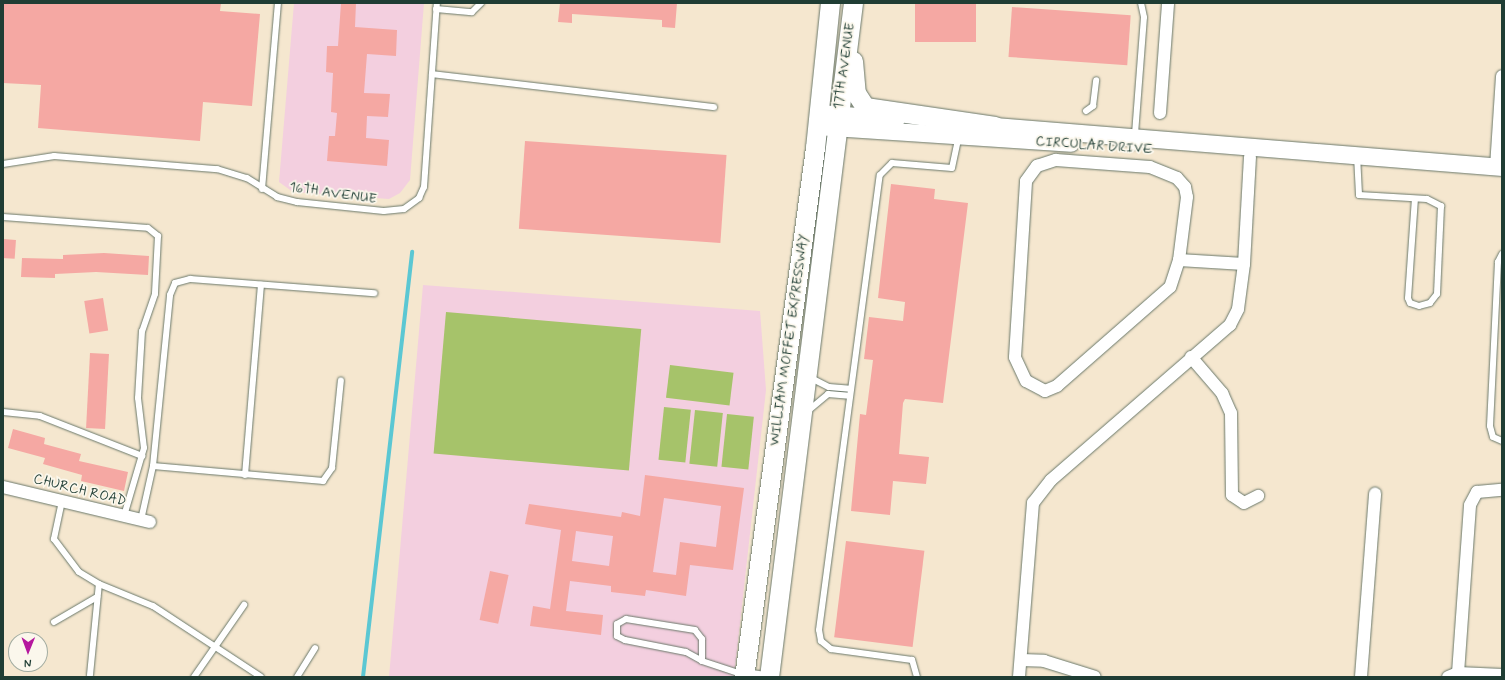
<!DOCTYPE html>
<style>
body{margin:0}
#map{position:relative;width:1505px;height:680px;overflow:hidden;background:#f5e7cf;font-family:Mynerve,sans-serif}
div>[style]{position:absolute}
.built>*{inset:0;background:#f3cfdf}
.green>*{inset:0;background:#a6c36a;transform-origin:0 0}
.stream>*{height:4px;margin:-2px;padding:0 2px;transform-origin:2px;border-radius:2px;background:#5bc7d3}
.building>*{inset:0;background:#f5a8a3;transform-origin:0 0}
.roads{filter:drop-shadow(0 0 1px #6a786a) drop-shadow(0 0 1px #6a786a)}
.lane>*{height:6px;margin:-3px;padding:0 3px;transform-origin:3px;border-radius:3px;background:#fff}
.street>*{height:12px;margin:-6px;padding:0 6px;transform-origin:6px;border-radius:6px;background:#fff}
.secondary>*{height:17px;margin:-8.5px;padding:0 8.5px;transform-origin:8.5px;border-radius:8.5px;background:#fff}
.primary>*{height:19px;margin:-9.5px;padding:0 9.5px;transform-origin:9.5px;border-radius:9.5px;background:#fff}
span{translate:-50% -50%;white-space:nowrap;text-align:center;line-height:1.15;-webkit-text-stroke:3.5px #fbf7ec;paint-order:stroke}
.street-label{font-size:14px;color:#1f3d34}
.frame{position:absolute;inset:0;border:4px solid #1f3d34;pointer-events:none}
.north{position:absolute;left:8px;top:632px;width:40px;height:40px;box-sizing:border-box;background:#fbf7ec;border:1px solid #a3ada2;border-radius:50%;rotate:181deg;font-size:11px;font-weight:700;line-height:16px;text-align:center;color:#1f3d34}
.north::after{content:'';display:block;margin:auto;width:14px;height:18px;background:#b5179e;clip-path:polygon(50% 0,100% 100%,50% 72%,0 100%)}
</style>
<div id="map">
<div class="built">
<div style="clip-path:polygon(294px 3px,424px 3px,410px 180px,400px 193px,389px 199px,293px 192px,279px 182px)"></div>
<div style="clip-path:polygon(423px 285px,760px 311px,766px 390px,734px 677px,389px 677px)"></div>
</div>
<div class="green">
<div style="left:446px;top:312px;width:196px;height:142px;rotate:5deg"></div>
<div style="left:670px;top:365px;width:64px;height:33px;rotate:7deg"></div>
<div style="left:664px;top:407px;width:27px;height:53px;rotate:6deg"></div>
<div style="left:695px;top:410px;width:28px;height:54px;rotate:6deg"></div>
<div style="left:727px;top:414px;width:27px;height:53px;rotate:6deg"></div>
</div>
<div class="stream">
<div style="left:363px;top:677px;width:428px;rotate:-83.4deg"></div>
</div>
<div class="building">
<div style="clip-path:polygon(3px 3px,221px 3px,220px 11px,260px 14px,252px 106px,203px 102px,200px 141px,38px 128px,41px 85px,3px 83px)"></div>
<div style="clip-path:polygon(341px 3px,356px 3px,355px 27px,397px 30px,396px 56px,367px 54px,364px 93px,390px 94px,388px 117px,367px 116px,366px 138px,389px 140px,387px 166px,327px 161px,329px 136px,335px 136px,337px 113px,331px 112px,333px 73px,326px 72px,327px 46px,338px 46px)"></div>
<div style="clip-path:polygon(560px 3px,677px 3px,675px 28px,662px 27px,662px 20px,572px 14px,572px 23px,558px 22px)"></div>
<div style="left:915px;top:3px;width:61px;height:39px"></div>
<div style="left:1012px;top:7px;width:119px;height:50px;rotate:4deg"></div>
<div style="left:525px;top:141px;width:202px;height:88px;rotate:4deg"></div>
<div style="clip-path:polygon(891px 184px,935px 189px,934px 199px,968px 203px,943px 403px,905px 399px,903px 403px,899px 454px,929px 457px,926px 484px,893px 481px,890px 515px,851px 511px,860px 414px,866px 415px,873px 360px,864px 359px,869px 317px,903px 321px,905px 302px,878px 298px)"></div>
<div style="left:3px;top:239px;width:13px;height:19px;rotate:4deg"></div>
<div style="clip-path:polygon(104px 253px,149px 256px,148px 275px,96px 272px,55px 274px,55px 278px,21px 277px,22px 258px,63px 259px,63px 255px)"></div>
<div style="left:103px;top:298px;width:33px;height:19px;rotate:81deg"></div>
<div style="left:90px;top:353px;width:19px;height:75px;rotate:3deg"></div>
<div style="clip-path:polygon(13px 429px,45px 438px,44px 444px,81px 454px,79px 461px,128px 472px,124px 491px,81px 481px,82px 475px,43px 464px,45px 458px,8px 448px)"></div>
<div style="clip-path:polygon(evenodd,645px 475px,744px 488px,733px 570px,690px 565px,686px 596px,646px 590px,645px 596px,611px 592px,611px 586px,570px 581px,566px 611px,603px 615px,601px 635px,530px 626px,533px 606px,550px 609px,561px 530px,525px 524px,529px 504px,621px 517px,622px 512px,640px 516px,645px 475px,664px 498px,721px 506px,716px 547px,680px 542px,676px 575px,653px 572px,664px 498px,645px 475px,576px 531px,613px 536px,609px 566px,572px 561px,576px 531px)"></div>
<div style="left:846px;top:541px;width:79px;height:97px;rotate:7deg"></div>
<div style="left:490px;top:571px;width:19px;height:50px;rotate:12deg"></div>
</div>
<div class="roads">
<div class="lane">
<div style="left:436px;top:9px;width:36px;rotate:5deg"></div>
<div style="left:472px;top:12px;width:13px;rotate:-45deg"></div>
<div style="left:432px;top:74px;width:284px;rotate:6.7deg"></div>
<div style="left:1086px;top:111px;width:9px;rotate:-36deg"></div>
<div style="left:1093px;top:106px;width:26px;rotate:-83deg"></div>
<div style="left:1134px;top:147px;width:130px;rotate:-85.6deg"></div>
<div style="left:1144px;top:17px;width:14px;rotate:-102deg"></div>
<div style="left:1357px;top:155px;width:40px;rotate:87.1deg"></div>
<div style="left:1359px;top:195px;width:68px;rotate:3.4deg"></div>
<div style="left:1427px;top:199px;width:16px;rotate:27deg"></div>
<div style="left:1441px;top:206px;width:88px;rotate:92.6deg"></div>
<div style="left:1437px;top:294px;width:11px;rotate:128deg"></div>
<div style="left:1430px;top:303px;width:11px;rotate:165deg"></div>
<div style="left:1419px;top:306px;width:9px;rotate:-162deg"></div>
<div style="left:1410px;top:303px;width:5px;rotate:-112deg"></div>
<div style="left:1408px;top:298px;width:99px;rotate:-86deg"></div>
<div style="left:3px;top:164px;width:52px;rotate:-8.9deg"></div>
<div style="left:54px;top:156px;width:164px;rotate:4.6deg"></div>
<div style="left:217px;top:169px;width:31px;rotate:17deg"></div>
<div style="left:247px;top:178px;width:36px;rotate:32deg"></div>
<div style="left:277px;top:197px;width:21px;rotate:14deg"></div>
<div style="left:297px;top:202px;width:87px;rotate:5.9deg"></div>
<div style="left:384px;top:211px;width:20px;rotate:-6deg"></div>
<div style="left:404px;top:209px;width:19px;rotate:-36deg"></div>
<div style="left:419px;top:198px;width:12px;rotate:-66deg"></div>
<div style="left:424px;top:187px;width:184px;rotate:-86deg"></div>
<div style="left:262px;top:189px;width:187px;rotate:-85.1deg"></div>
<div style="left:3px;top:217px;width:145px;rotate:4.3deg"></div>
<div style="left:148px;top:228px;width:13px;rotate:39deg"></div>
<div style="left:158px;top:236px;width:58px;rotate:93deg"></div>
<div style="left:155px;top:294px;width:39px;rotate:109deg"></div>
<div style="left:142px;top:331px;width:67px;rotate:93.4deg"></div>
<div style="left:138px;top:398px;width:50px;rotate:83.2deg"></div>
<div style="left:144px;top:448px;width:71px;rotate:106.4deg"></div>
<div style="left:1502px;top:254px;width:9px;rotate:117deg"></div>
<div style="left:1498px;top:262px;width:164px;rotate:92.8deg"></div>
<div style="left:1490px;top:426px;width:11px;rotate:75deg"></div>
<div style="left:1493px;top:437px;width:10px;rotate:24deg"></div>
<div style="left:809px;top:377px;width:22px;rotate:27deg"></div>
<div style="left:829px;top:387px;width:21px;rotate:5deg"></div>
<div style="left:809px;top:410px;width:25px;rotate:-40deg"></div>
<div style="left:828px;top:394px;width:21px;rotate:5deg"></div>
<div style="left:3px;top:412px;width:37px;rotate:6deg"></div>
<div style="left:40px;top:416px;width:110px;rotate:21.4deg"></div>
<div style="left:153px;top:466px;width:172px;rotate:-84.3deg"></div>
<div style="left:170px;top:295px;width:13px;rotate:-67deg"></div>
<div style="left:175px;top:283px;width:16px;rotate:-15deg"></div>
<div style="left:190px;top:279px;width:185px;rotate:4.4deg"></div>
<div style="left:245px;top:475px;width:191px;rotate:-85.2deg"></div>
<div style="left:62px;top:501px;width:39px;rotate:102deg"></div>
<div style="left:54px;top:539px;width:41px;rotate:52.9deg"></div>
<div style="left:79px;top:572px;width:23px;rotate:31deg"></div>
<div style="left:99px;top:584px;width:58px;rotate:22.2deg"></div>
<div style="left:153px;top:606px;width:129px;rotate:33.3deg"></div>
<div style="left:141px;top:520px;width:55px;rotate:-77.5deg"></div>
<div style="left:153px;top:466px;width:171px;rotate:5deg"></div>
<div style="left:323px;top:481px;width:16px;rotate:-55deg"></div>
<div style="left:332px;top:468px;width:88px;rotate:-84.2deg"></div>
<div style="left:54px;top:622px;width:50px;rotate:-30.2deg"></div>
<div style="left:702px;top:661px;width:22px;rotate:-90deg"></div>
<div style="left:702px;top:639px;width:11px;rotate:-128deg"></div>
<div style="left:695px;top:630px;width:70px;rotate:-170.9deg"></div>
<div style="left:626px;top:619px;width:10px;rotate:151deg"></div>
<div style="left:617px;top:624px;width:12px;rotate:90deg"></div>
<div style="left:617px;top:636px;width:9px;rotate:27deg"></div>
<div style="left:625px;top:640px;width:62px;rotate:11.1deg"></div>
<div style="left:686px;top:652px;width:18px;rotate:29deg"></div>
<div style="left:702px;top:661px;width:41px;rotate:18.4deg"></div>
<div style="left:90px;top:675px;width:91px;rotate:-84.4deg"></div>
<div style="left:194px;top:677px;width:88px;rotate:-55.2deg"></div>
<div style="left:297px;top:677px;width:34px;rotate:-58deg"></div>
<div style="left:917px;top:677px;width:18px;rotate:-106deg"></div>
<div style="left:912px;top:660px;width:82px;rotate:-172.3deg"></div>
<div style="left:831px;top:649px;width:13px;rotate:-141deg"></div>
<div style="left:821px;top:641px;width:11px;rotate:-100deg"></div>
<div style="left:819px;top:630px;width:459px;rotate:-82.4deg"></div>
<div style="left:880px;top:175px;width:17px;rotate:-45deg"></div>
<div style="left:892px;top:163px;width:60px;rotate:4.8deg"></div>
<div style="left:952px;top:168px;width:33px;rotate:-78deg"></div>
</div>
<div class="street">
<div style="left:1160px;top:113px;width:110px;rotate:-85.8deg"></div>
<div style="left:1056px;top:160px;width:94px;rotate:4.3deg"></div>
<div style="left:1150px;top:167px;width:29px;rotate:22deg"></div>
<div style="left:1177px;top:178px;width:12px;rotate:48deg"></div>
<div style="left:1185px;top:187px;width:10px;rotate:79deg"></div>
<div style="left:1187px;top:197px;width:64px;rotate:97.2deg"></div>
<div style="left:1179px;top:260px;width:28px;rotate:108deg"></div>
<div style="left:1170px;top:287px;width:150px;rotate:138.8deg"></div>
<div style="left:1057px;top:386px;width:13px;rotate:157deg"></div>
<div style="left:1045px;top:391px;width:21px;rotate:-152deg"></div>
<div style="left:1026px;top:381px;width:26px;rotate:-115deg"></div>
<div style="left:1015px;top:357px;width:176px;rotate:-86.4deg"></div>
<div style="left:1026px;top:181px;width:19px;rotate:-54deg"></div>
<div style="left:1037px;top:166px;width:20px;rotate:-18deg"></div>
<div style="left:1496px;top:167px;width:91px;rotate:-86.2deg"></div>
<div style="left:1179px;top:260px;width:65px;rotate:3.5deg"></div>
<div style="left:1191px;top:357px;width:48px;rotate:49.3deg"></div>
<div style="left:1222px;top:393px;width:22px;rotate:66deg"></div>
<div style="left:1231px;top:413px;width:82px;rotate:89.3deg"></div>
<div style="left:1232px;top:495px;width:14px;rotate:34deg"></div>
<div style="left:1244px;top:503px;width:16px;rotate:-27deg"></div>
<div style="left:3px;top:487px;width:151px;rotate:13.4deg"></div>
<div style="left:1021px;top:660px;width:23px;rotate:2deg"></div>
<div style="left:1044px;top:661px;width:53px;rotate:17.4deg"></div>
<div style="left:1458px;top:673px;width:168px;rotate:-85.9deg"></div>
<div style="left:1470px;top:505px;width:15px;rotate:-62deg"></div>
<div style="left:1477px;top:492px;width:25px;rotate:-5deg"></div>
<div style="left:745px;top:675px;width:15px;rotate:8deg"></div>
<div style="left:1019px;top:677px;width:175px;rotate:-85.4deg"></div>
<div style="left:1033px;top:503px;width:29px;rotate:-52deg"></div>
<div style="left:1051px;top:480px;width:237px;rotate:-40.9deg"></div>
<div style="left:1230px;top:325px;width:18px;rotate:-63deg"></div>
<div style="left:1238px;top:309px;width:45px;rotate:-82.4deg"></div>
<div style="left:1244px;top:264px;width:107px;rotate:-86.8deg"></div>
<div style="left:1361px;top:677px;width:184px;rotate:-85.6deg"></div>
<div style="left:1448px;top:677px;width:11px;rotate:-22deg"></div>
<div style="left:1458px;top:673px;width:44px;rotate:2.6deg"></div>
</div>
<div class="secondary">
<div style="left:819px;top:113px;width:77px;rotate:4.5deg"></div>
<div style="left:982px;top:125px;width:522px;rotate:4.62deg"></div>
<div style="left:817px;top:126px;width:254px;rotate:3.8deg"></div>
</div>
<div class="primary">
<div style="left:853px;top:61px;width:32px;rotate:85deg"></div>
<div style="left:856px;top:93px;width:17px;rotate:57deg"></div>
<div style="left:865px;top:107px;width:131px;rotate:8.3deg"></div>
<div style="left:744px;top:677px;width:534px;rotate:-82.36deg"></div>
<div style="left:815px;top:148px;width:146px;rotate:-84.1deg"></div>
<div style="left:769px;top:677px;width:679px;rotate:-82.9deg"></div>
</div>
</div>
<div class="street-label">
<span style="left:844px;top:66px;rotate:-82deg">17TH AVENUE</span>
<span style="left:1094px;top:145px;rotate:4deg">CIRCULAR DRIVE</span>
<span style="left:333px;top:193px;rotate:8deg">16TH AVENUE</span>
<span style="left:789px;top:340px;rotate:-82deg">WILLIAM MOFFET EXPRESSWAY</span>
<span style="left:80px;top:490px;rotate:14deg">CHURCH ROAD</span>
</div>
<div class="frame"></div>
<div class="north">N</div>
</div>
